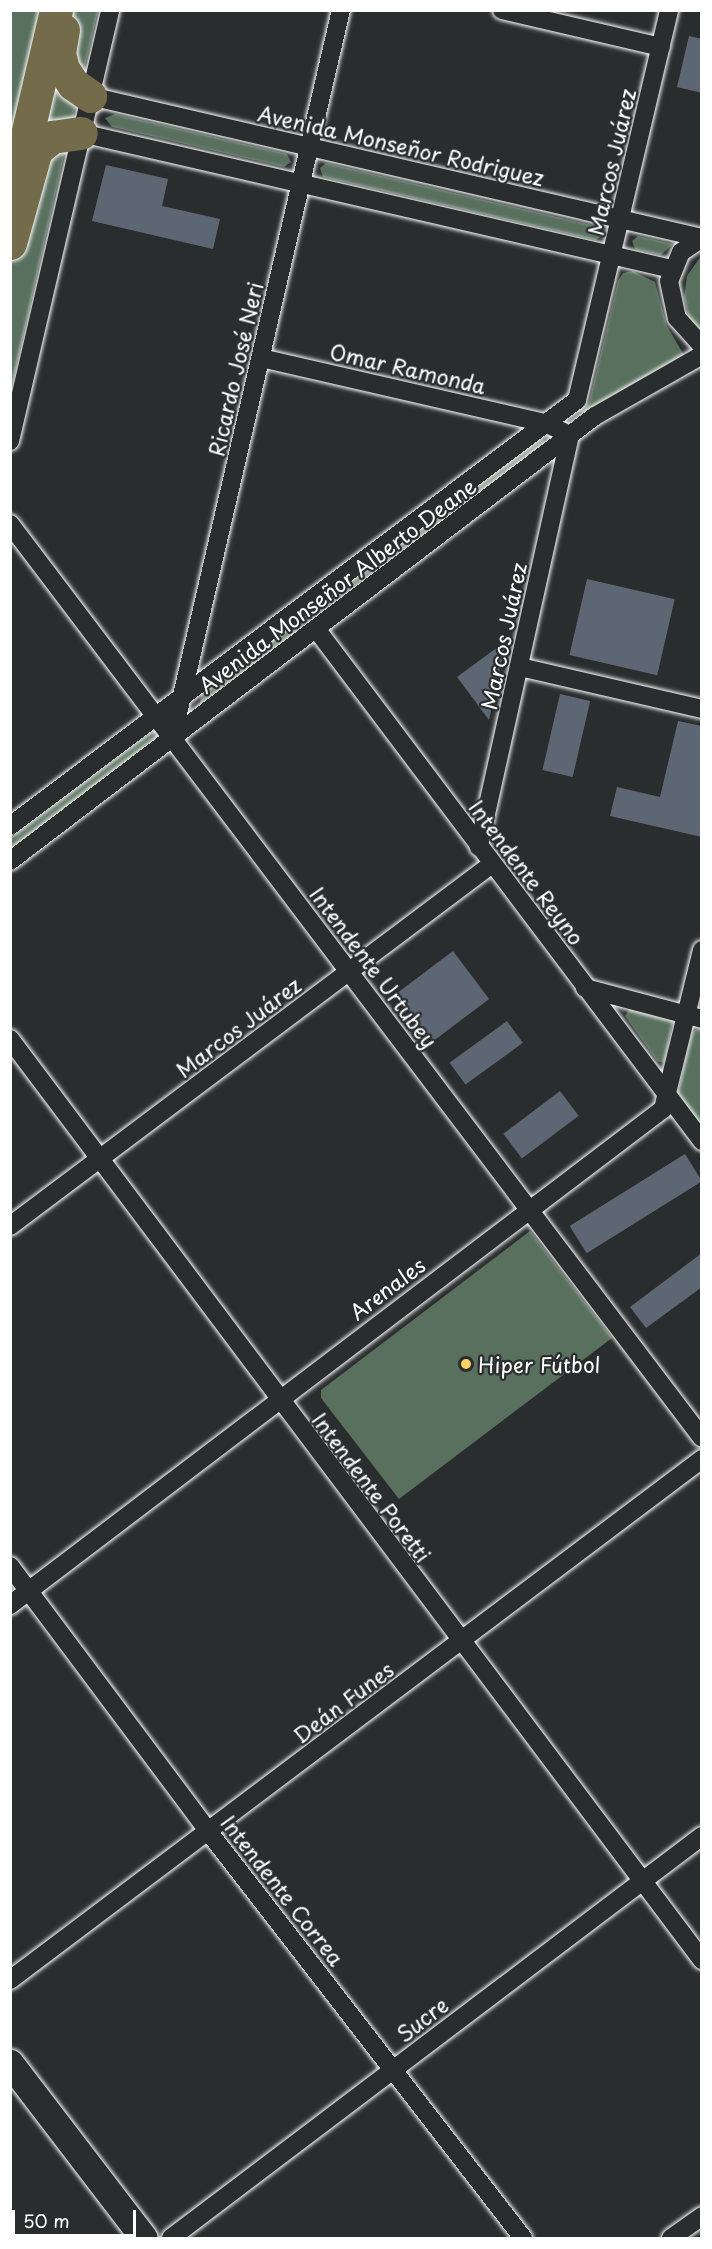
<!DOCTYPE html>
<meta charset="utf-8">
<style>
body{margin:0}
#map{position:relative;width:712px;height:2249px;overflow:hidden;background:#2a2d2e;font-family:"Playpen Sans",sans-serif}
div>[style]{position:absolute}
.green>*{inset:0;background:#58705d}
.building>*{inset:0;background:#5d6774;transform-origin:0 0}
.roads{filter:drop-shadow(0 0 2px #fff) drop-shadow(0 0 2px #fff)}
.street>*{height:18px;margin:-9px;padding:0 9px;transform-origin:9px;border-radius:9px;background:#2a2d2e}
.secondary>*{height:27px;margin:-13.5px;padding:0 13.5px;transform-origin:13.5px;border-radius:13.5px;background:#2a2d2e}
.highway>*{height:33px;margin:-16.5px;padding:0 16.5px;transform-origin:16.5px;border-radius:16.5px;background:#746b4b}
.dots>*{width:16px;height:16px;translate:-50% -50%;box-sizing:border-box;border:3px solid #2a2d2e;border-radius:50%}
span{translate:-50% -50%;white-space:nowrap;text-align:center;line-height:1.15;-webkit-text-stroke:4.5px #2a2d2e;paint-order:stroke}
.street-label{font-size:21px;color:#fff}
.poi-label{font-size:21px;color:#fff}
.left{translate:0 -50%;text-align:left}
.frame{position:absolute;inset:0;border:12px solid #fff;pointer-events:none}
.scale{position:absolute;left:12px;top:2210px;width:124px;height:27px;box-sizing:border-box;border:3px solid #fff;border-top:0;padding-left:8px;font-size:18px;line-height:21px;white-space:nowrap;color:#fff;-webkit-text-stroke:4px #2a2d2e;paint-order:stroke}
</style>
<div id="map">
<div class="green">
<div style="clip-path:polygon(11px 11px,48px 11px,11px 175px)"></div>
<div style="clip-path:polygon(71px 11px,98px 11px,83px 74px,66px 47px)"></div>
<div style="clip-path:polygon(51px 73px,77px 99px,72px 124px,44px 134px)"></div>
<div style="clip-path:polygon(115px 114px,287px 154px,291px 162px,284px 167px,112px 127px,105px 118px)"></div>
<div style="clip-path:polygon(65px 151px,11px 390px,11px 260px,41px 156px)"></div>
<div style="clip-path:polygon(326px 163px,600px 227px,603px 235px,596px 240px,323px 177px,320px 168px)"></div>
<div style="clip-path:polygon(638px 236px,673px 244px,661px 255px,635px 249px,632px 241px)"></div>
<div style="clip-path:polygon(701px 256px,701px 330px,689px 318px,684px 297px,687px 276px)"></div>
<div style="clip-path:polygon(633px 271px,655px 282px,667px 326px,684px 355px,587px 412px,575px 412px,589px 402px,618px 281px,623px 273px)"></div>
<div style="clip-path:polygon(541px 438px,546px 443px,323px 609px,321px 603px)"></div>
<div style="clip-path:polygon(291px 626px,298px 631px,200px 704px,201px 694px)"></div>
<div style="clip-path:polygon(153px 731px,157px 731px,158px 738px,11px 849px,11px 838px)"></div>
<div style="clip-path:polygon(630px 1008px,673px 1020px,664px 1063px,657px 1061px,625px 1016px)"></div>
<div style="clip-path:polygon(701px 1027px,701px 1127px,678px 1092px,692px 1032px)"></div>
<div style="clip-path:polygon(530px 1231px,612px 1338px,399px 1499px,321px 1398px,321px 1390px)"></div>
</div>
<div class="building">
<div style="clip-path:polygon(689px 36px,702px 39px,702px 93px,677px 87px)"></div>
<div style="clip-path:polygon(106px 165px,168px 179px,162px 206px,220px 219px,213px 249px,92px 221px)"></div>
<div style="left:587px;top:579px;width:90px;height:78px;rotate:13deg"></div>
<div style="clip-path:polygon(506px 641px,489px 720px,457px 677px)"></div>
<div style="left:560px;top:694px;width:31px;height:78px;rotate:13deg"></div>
<div style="clip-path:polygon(678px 721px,702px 726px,702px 837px,610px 816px,617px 787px,660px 797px)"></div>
<div style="left:453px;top:951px;width:60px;height:71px;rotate:53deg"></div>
<div style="left:507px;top:1021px;width:27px;height:71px;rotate:54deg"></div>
<div style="left:560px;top:1091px;width:31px;height:71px;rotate:53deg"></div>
<div style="left:685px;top:1154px;width:32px;height:136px;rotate:58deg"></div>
<div style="clip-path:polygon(702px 1253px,702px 1287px,646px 1328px,630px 1307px)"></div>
</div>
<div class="roads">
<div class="street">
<div style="left:502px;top:10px;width:163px;rotate:13.1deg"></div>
<div style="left:90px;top:96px;width:628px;rotate:13.06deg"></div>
<div style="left:81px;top:133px;width:606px;rotate:12.96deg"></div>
<div style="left:702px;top:238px;width:25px;rotate:146deg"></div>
<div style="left:681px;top:252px;width:31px;rotate:112deg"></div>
<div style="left:669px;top:281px;width:38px;rotate:78deg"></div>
<div style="left:677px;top:318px;width:38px;rotate:48deg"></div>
<div style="left:261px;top:358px;width:291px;rotate:12.9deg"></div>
<div style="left:545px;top:423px;width:28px;rotate:26deg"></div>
<div style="left:570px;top:435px;width:422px;rotate:102.5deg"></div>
<div style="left:10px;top:441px;width:442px;rotate:-76.9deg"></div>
<div style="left:10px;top:524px;width:1146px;rotate:52.87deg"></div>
<div style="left:317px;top:630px;width:640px;rotate:53deg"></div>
<div style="left:520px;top:667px;width:187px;rotate:13deg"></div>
<div style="left:172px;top:739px;width:748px;rotate:-76.95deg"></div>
<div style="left:10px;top:826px;width:709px;rotate:-36.92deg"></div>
<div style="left:577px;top:400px;width:401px;rotate:-76.7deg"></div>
<div style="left:10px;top:861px;width:735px;rotate:-37.26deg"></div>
<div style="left:595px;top:416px;width:123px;rotate:-29.7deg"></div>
<div style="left:585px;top:988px;width:121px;rotate:14.8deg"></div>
<div style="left:10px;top:1039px;width:1152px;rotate:53.08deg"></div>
<div style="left:10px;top:1226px;width:603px;rotate:-36.91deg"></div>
<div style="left:10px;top:1566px;width:331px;rotate:53.2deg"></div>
<div style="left:208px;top:1831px;width:515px;rotate:52.26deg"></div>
<div style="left:10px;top:1605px;width:820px;rotate:-37.22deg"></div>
<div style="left:663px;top:1109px;width:164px;rotate:-76.2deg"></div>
<div style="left:10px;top:1980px;width:866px;rotate:-36.98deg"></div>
<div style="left:171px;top:2238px;width:666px;rotate:-37.13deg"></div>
<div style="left:671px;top:2238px;width:38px;rotate:-35deg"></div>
</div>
<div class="secondary">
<div style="left:10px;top:2063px;width:220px;rotate:52.6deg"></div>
</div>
<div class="highway">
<div style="left:63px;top:30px;width:23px;rotate:100deg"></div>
<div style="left:59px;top:53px;width:16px;rotate:76deg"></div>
<div style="left:63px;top:69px;width:18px;rotate:56deg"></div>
<div style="left:73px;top:84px;width:21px;rotate:35deg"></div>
<div style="left:10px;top:208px;width:203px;rotate:-76.9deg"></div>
<div style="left:10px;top:243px;width:97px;rotate:-74.4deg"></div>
<div style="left:36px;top:150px;width:21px;rotate:-39deg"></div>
<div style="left:52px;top:137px;width:29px;rotate:-8deg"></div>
</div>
</div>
<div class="dots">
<div style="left:466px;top:1364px;background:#ffd166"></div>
</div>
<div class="street-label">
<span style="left:401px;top:145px;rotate:13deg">Avenida Monseñor Rodriguez</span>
<span style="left:611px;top:162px;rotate:-77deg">Marcos Juárez</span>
<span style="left:408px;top:368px;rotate:13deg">Omar Ramonda</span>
<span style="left:235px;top:369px;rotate:-77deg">Ricardo José Neri</span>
<span style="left:337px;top:585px;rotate:-37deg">Avenida Monseñor Alberto Deane</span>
<span style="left:503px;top:636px;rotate:-78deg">Marcos Juárez</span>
<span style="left:527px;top:872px;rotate:53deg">Intendente Reyno</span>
<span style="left:374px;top:967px;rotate:53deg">Intendente Urtubey</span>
<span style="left:238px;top:1027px;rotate:-37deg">Marcos Juárez</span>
<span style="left:387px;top:1288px;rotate:-37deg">Arenales</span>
<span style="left:372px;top:1487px;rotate:53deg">Intendente Poretti</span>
<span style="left:343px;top:1702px;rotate:-37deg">Deán Funes</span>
<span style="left:283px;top:1890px;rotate:52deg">Intendente Correa</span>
<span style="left:422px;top:2019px;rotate:-37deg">Sucre</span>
</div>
<div class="poi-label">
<span class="left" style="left:478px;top:1364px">Hiper Fútbol</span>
</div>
<div class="frame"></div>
<div class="scale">50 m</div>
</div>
